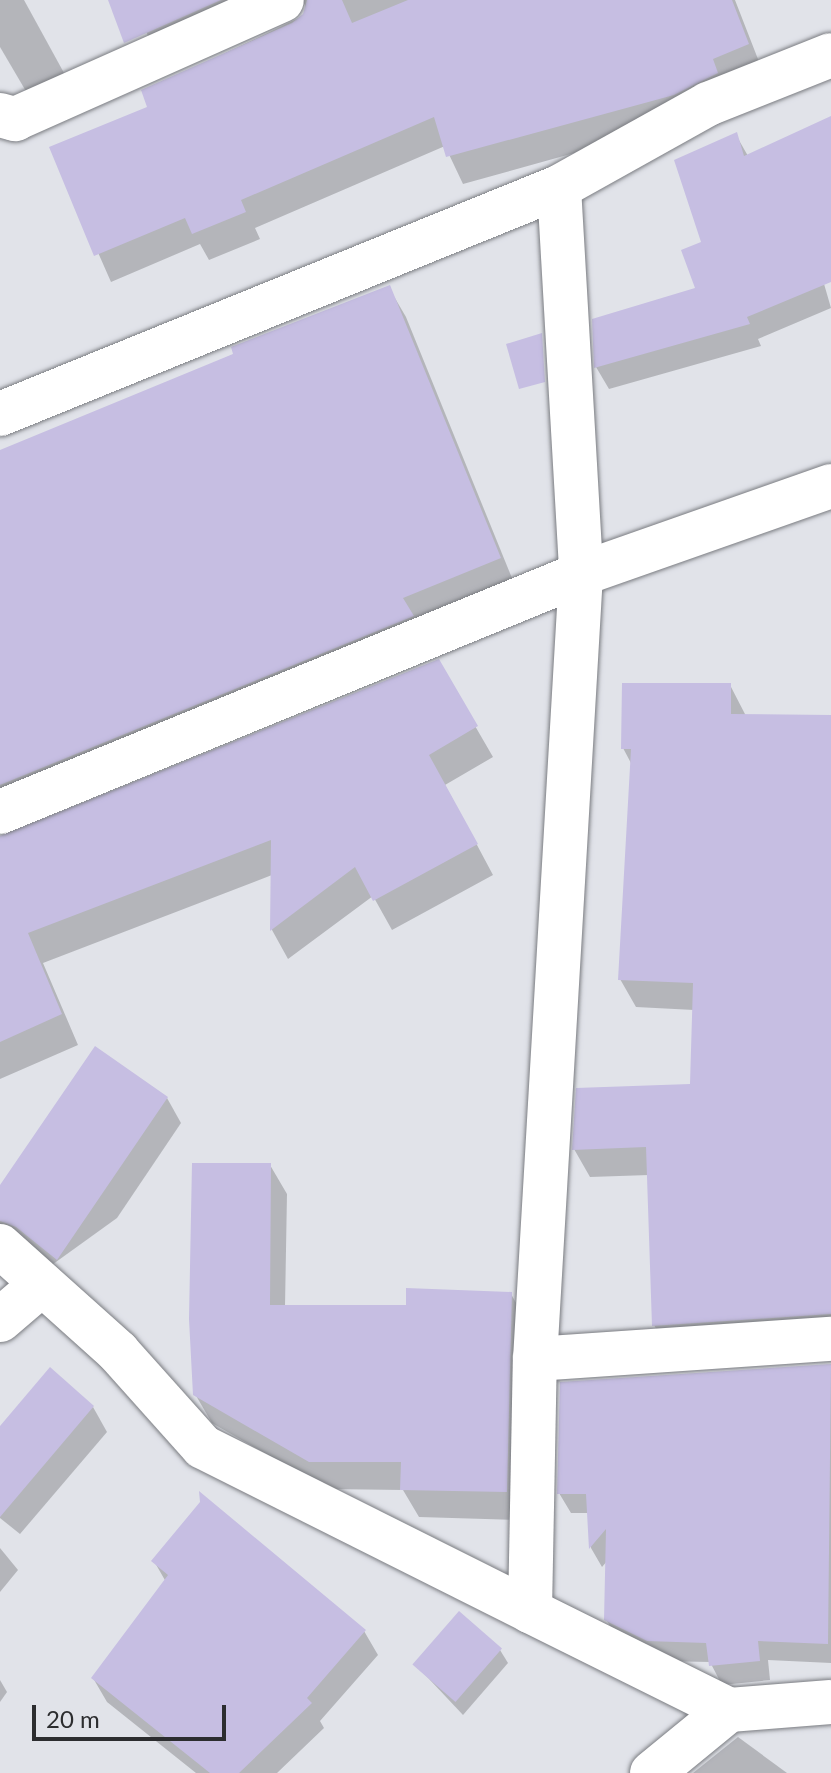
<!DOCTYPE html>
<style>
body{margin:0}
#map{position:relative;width:831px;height:1773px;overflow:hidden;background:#e1e3e9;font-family:Lato,sans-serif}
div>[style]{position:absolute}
.shadow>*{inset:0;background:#0003}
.building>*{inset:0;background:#c6bee2;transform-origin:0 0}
.roads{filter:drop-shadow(0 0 2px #7a7c81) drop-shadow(0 0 2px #7a7c81)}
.minor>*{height:44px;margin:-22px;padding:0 22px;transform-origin:22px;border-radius:22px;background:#fff}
.tertiary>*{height:44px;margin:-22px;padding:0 22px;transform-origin:22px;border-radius:22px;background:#fff}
span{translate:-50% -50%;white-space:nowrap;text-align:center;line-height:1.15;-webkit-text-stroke:6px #e1e3e9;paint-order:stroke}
.scale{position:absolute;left:32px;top:1705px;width:194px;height:36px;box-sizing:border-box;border:4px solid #2c2d2f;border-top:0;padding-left:10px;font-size:24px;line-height:28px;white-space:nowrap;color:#2c2d2f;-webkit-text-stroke:6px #e1e3e9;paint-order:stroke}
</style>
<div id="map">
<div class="shadow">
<div style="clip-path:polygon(0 0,24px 0,75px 93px,37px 110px,0 47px)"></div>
<div style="clip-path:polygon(129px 0,735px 0,763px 72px,689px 121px,463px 184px,445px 146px,255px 228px,260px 239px,209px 260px,200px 244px,111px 282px,52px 148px,184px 110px,169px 80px,305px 15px,305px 5px,301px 1px,161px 60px)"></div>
<div style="clip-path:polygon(831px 118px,831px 265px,820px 270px,831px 308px,758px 339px,761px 346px,609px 389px,596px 367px,698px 290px,703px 244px,736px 135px,748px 156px)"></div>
<div style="clip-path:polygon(389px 288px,406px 317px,516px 588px,0 824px,0 454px)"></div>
<div style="clip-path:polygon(438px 662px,493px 757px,445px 785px,493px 875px,392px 930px,373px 896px,288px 959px,272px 930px,272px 875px,43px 963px,78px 1045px,0 1079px,0 836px,10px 837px)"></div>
<div style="clip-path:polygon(730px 685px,746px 716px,831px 717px,831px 1342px,670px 1353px,654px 1325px,649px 1175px,590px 1177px,574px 1149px,692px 1086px,694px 1010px,636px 1007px,620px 979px,632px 765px,623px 748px)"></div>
<div style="clip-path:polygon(167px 1098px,181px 1123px,117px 1218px,49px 1267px,0 1235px,0 1189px)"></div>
<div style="clip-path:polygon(270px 1165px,287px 1194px,285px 1307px,408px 1307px,511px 1294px,527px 1322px,523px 1520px,419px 1517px,403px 1490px,327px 1489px,212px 1423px,195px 1394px)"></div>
<div style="clip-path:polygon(831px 1366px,831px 1663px,768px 1660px,770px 1680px,722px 1685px,710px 1662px,660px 1661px,618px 1640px,606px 1619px,608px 1560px,602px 1567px,591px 1548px,589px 1513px,571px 1513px,559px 1493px,562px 1384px)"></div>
<div style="clip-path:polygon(93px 1407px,107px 1432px,20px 1534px,0 1518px,0 1429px)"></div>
<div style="clip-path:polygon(0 1548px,18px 1570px,0 1592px)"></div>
<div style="clip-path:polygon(154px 1561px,364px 1631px,378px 1655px,320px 1721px,324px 1728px,277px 1773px,196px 1773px,107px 1702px,93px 1678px,166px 1582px)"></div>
<div style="clip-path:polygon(500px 1650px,508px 1663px,463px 1715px,415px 1664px)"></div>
<div style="clip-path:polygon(0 1680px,7px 1692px,0 1702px)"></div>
<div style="clip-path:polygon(738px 1737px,787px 1773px,693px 1773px)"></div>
</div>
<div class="building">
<div style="clip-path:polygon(108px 0,221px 0,124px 43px)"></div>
<div style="clip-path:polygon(307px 0,342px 0,352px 23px,408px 0,732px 0,749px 44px,713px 59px,718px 73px,674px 95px,446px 157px,434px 117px,241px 200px,246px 212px,192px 234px,185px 218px,94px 256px,49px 147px,147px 107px,141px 90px,292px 23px,303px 14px)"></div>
<div style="clip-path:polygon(831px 116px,831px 282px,747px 317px,750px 324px,594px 368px,592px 319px,695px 288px,681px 250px,701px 242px,674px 160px,737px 132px,744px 156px)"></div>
<div style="clip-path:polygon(390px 285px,501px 558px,403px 598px,414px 616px,0 785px,0 450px,233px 354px,231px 347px)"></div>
<div style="clip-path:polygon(542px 333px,545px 382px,519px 389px,506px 344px)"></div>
<div style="clip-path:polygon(439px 659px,478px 726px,429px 755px,478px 844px,373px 901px,355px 867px,270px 931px,271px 840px,28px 933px,62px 1014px,0 1042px,0 836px)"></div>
<div style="clip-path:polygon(622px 683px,731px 683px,731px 714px,831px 715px,831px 1314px,652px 1326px,646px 1147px,572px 1150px,576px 1088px,690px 1084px,693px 983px,618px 980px,631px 749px,621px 749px)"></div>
<div style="clip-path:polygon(95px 1046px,168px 1097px,57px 1260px,16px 1227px,0 1221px,0 1185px)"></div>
<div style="clip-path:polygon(192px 1163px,271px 1163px,270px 1305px,406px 1305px,406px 1288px,512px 1292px,507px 1492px,400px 1490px,401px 1462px,309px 1462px,193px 1395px,189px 1319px)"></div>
<div style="clip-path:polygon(831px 1364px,828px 1644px,758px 1641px,760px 1661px,709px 1666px,706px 1643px,647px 1641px,604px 1620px,606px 1529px,589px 1549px,586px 1494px,557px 1494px,560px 1382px)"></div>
<div style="clip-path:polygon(50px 1367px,94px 1406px,0 1517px,0 1426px)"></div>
<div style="clip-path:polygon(199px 1491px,366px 1630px,307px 1698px,312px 1703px,239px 1773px,210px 1773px,91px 1678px,168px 1575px,151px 1561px,200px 1502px)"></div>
<div style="left:459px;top:1611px;width:57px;height:71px;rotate:41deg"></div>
</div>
<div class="roads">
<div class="minor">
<div style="left:0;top:115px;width:16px;rotate:15deg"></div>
<div style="left:15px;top:119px;width:292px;rotate:-24deg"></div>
<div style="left:559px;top:187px;width:388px;rotate:86.7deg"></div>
<div style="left:581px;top:574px;width:786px;rotate:93.35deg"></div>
<div style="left:535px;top:1359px;width:297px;rotate:-3.9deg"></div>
<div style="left:0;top:812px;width:628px;rotate:-22.28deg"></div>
<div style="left:581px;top:574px;width:265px;rotate:-19.4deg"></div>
<div style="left:0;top:1246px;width:159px;rotate:41.9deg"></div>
<div style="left:118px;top:1352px;width:127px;rotate:48.2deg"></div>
<div style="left:203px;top:1447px;width:366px;rotate:26.6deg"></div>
<div style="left:530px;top:1611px;width:252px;rotate:-88.9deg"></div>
<div style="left:0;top:1320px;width:55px;rotate:-40.6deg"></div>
<div style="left:530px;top:1611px;width:222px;rotate:26.4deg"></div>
<div style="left:652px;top:1773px;width:99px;rotate:-39.3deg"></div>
<div style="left:729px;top:1710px;width:102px;rotate:-4.5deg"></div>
</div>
<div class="tertiary">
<div style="left:0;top:414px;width:603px;rotate:-22.1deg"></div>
<div style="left:559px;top:187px;width:171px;rotate:-29.1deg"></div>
<div style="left:708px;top:104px;width:132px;rotate:-21.7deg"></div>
</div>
</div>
<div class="scale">20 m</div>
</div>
